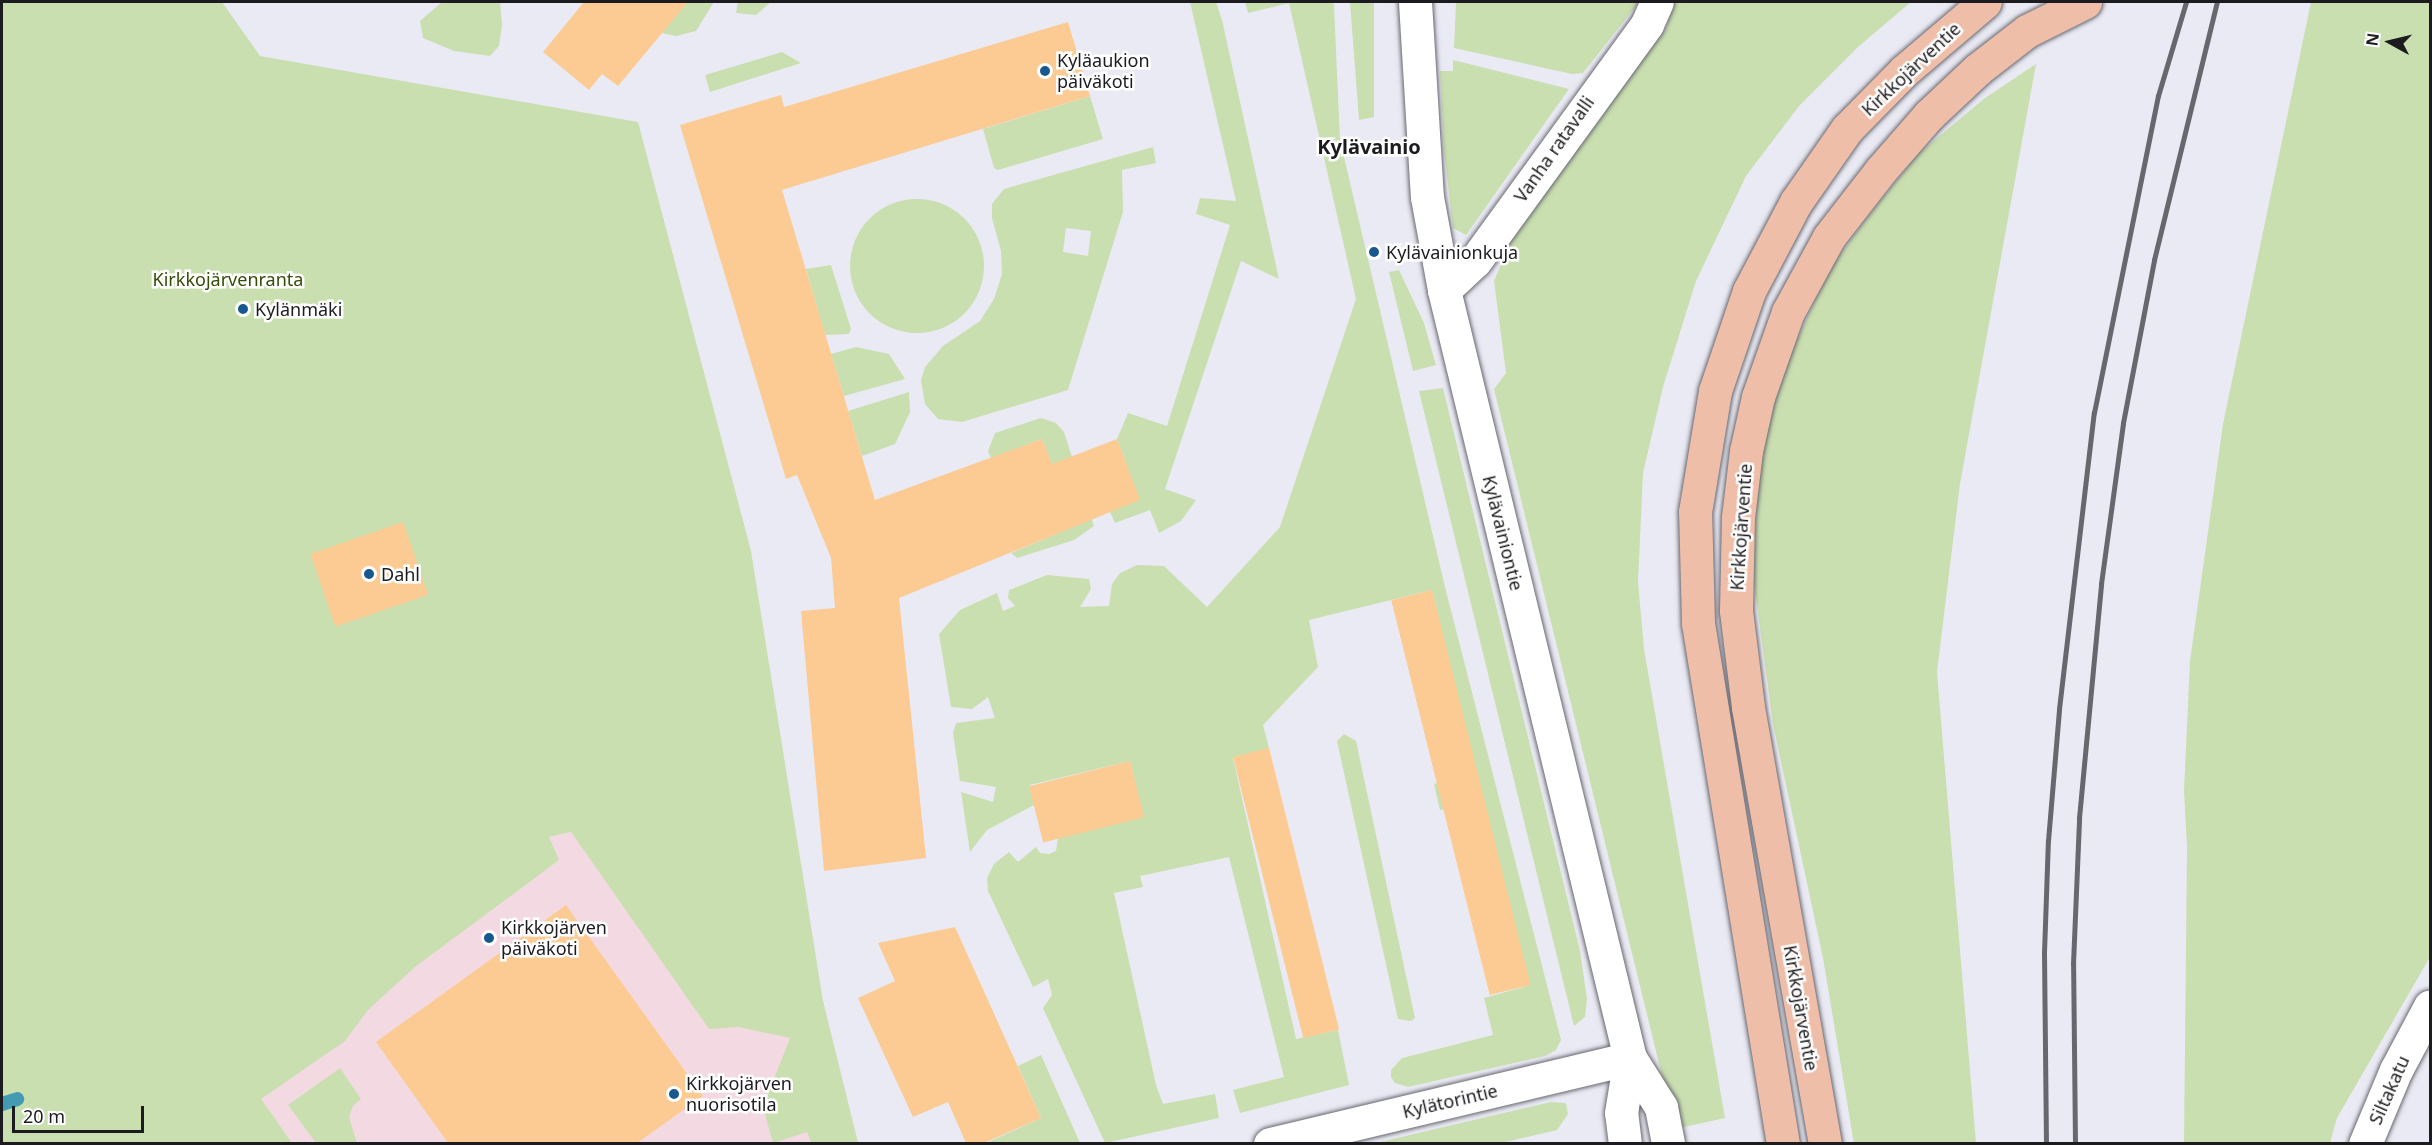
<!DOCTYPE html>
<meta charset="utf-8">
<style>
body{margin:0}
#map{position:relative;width:2432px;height:1145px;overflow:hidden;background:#eaeaf4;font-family:"Noto Sans",sans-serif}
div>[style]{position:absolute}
.education>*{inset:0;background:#f3dae2}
.green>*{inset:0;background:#cadfb0}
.round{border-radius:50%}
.stream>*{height:14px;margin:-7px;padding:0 7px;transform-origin:7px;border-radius:7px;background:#449ab3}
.building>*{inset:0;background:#fccb94;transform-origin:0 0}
.roads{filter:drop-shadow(0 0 2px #686871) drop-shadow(0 0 2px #686871)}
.minor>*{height:33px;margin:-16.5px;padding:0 16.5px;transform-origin:16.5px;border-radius:16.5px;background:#fff}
.major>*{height:33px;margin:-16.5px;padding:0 16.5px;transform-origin:16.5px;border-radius:16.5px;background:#efbea9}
.rail>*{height:4.5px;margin:-2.25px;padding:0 2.25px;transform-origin:2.25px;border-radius:2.25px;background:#67676d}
.dots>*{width:16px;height:16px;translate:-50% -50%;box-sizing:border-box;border:3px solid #fff;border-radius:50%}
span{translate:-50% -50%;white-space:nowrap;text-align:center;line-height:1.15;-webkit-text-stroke:5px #fff;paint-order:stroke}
.poi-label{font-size:18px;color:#1c1b1f}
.left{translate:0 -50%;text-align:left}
.street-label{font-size:18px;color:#1c1b1f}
.park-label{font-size:18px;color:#354c05}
.neighbourhood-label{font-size:20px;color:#1c1b1f;font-weight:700}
.frame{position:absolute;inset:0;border:3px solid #1c1b1f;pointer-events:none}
.north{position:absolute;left:2360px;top:12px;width:60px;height:60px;-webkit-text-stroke:4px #fff;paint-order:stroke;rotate:278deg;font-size:16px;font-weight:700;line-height:24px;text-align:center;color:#1c1b1f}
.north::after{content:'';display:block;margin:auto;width:21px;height:27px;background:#1c1b1f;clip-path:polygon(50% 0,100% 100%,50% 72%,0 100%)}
.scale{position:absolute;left:12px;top:1106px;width:132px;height:27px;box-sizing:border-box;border:3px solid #1c1b1f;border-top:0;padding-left:8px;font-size:18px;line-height:21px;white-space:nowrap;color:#1c1b1f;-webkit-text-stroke:4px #fff;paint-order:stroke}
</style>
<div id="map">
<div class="education">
<div style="clip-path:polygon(664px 813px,823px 1001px,858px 1143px,292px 1143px,260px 1099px,338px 891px,552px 836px)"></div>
</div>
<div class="green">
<div style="clip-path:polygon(2px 2px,222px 2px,260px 56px,638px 122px,751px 551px,823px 1001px,858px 1143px,811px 1143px,807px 1132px,773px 1143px,763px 1107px,790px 1038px,739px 1027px,709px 1029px,571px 832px,549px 837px,559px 860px,415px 967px,368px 1010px,345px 1041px,261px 1099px,292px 1143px,2px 1144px)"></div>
<div style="clip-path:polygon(442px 2px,500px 2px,502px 25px,499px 46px,490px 56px,454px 51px,423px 38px,420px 21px)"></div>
<div style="clip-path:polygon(688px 2px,714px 2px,696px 31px,676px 36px,662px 33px)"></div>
<div style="clip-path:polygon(738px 2px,771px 2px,756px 15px,736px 13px)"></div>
<div style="clip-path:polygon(1190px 2px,1216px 2px,1222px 20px,1279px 279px,1241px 261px,1165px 489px,1196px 500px,1181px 521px,1159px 533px,1150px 510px,1115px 523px,1094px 476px,1126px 463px,1117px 439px,1128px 413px,1167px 426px,1230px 225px,1196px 214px,1200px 198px,1236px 201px)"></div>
<div style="clip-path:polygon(1245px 2px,1332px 2px,1334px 5px,1340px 140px,1445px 587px,1561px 1040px,1556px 1050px,1545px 1056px,1408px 1087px,1395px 1083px,1391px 1077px,1391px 1070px,1402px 1058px,1493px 1035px,1484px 998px,1527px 986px,1482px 800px,1440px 810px,1434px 784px,1475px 772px,1432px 590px,1309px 620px,1318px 667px,1263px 725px,1269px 748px,1233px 758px,1296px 1039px,1338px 1030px,1349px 1085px,1240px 1113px,1233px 1090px,1284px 1077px,1229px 857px,1140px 876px,1143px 887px,1114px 893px,1156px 1085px,1163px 1104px,1215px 1094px,1219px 1118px,1105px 1143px,1043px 1008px,1052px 995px,1048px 979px,1033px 987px,988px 891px,987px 878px,994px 864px,1009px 852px,1018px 862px,1036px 847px,1040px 853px,1049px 854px,1056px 851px,1058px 838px,1143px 817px,1130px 761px,1030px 785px,1034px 805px,987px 830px,970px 852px,961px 792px,993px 802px,996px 787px,960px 781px,953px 733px,956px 723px,995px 718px,988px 697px,972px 709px,951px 707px,939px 634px,960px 610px,997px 593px,1003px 611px,1015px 606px,1008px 598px,1009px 590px,1047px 575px,1089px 579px,1091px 589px,1080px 607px,1109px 606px,1112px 584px,1120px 573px,1137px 565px,1164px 566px,1207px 607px,1280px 527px,1356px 299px,1289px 3px,1248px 13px)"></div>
<div style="clip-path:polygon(1350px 2px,1374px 2px,1374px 117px,1359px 120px)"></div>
<div style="clip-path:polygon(1456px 2px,1639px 2px,1583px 73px,1572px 74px,1454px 48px)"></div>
<div style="clip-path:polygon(1674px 2px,1911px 2px,1858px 47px,1799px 106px,1746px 176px,1696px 281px,1663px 387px,1643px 473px,1638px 582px,1644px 649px,1725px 1118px,1675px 1129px,1494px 389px,1506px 373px,1494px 281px,1517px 227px,1666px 28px)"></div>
<div style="clip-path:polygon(2311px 2px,2430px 2px,2430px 957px,2337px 1118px,2330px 1143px,2184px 1143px,2187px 847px,2184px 791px,2190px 661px,2223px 424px)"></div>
<div style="clip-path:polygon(782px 52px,801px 63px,710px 92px,705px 75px)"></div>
<div style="clip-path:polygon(1453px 60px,1569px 89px,1466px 235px,1453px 228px,1444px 150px,1440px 71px,1453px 71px)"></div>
<div style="clip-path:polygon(2036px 64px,1960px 484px,1937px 672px,1976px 1143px,1854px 1144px,1823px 958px,1773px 724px,1753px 576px,1760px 451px,1777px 384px,1806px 320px,1832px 266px,1866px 219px,1919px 153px,1985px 98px)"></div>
<div style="clip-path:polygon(1090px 96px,1103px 139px,998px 170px,994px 168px,983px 129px)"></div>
<div style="clip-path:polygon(evenodd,1153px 147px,1156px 163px,1122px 170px,1123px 212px,1068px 390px,962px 422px,938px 419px,925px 404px,921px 380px,925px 367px,943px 346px,980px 321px,994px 299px,1002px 274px,1001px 251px,992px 218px,992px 204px,999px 195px,1004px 189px,1153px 147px,1066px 228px,1091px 231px,1088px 256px,1063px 252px,1066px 228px)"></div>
<div class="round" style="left:850px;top:199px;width:134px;height:134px"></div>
<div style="clip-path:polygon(831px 265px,851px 329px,849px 334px,825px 335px,806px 269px)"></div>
<div style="clip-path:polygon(1399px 270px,1424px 323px,1436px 365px,1413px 371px,1389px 272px)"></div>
<div style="clip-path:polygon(856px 347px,889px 354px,905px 379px,844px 396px,831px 354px)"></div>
<div style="clip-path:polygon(1443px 388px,1580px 951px,1587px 999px,1585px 1017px,1574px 1026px,1419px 391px)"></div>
<div style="clip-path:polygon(909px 392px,910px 412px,895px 444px,862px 456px,848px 411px)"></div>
<div style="clip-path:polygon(1041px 418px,1056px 423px,1064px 432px,1094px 526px,1074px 540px,1017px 558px,1011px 553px,1075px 526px,1042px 439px,991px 458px,988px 451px,995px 433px)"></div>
<div style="clip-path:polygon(1344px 734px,1356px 741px,1415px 1018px,1411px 1021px,1398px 1019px,1337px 741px)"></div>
<div style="clip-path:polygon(1041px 1055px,1080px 1143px,984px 1144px,1041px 1118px,1018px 1066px)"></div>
<div style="clip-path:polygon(340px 1068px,361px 1099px,353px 1106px,349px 1117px,357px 1143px,316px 1143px,288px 1105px)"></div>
<div style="clip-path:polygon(1551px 1102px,1566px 1103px,1568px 1114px,1557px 1130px,1501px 1143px,1376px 1143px)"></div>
</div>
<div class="stream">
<div style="left:2px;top:1104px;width:16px;rotate:-18deg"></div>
</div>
<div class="building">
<div style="clip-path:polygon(584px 2px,688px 2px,618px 86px,602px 74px,589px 90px,543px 52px)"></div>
<div style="clip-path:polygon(1068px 22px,1090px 96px,782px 190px,875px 500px,1042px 439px,1052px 464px,1117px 439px,1140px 500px,899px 598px,926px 858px,824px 871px,801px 611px,835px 608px,831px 558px,797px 475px,786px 479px,680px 125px,781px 95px,784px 107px)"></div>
<div style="left:403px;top:522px;width:77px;height:98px;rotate:71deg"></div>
<div style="left:1432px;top:590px;width:407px;height:42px;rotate:76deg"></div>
<div style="left:1269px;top:748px;width:290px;height:37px;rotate:76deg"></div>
<div style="left:1130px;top:761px;width:58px;height:104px;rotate:76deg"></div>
<div style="clip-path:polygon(566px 905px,703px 1096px,637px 1143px,448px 1143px,376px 1042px)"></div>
<div style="clip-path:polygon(955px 927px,1041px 1118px,984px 1143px,966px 1143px,948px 1102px,913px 1117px,858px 998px,895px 981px,878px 943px)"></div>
</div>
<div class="roads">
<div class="minor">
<div style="left:1415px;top:2px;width:195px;rotate:86.5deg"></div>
<div style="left:1427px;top:197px;width:95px;rotate:79.6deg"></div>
<div style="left:1444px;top:290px;width:790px;rotate:76.39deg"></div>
<div style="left:1630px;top:1058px;width:58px;rotate:57.7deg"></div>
<div style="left:1661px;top:1107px;width:38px;rotate:79deg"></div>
<div style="left:1444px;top:290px;width:42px;rotate:-43.1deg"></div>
<div style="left:1475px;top:261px;width:293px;rotate:-54deg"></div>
<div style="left:1647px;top:24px;width:24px;rotate:-66deg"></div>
<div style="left:1270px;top:1144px;width:370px;rotate:-13.4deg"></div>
<div style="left:1625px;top:1144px;width:31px;rotate:-97deg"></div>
<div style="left:1621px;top:1113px;width:56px;rotate:-80.7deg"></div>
<div style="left:2365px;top:1144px;width:80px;rotate:-67.3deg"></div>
<div style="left:2396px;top:1070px;width:72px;rotate:-62deg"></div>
</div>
<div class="major">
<div style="left:1783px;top:1144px;width:528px;rotate:-99.27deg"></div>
<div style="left:1698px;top:623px;width:111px;rotate:-91.5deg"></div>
<div style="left:1695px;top:512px;width:123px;rotate:-80.6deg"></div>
<div style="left:1715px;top:391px;width:106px;rotate:-71.2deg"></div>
<div style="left:1749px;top:291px;width:101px;rotate:-62.2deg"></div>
<div style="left:1796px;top:202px;width:89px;rotate:-55.1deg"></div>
<div style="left:1847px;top:129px;width:81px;rotate:-45.5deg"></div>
<div style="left:1904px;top:71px;width:106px;rotate:-40.4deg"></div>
<div style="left:1825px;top:1144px;width:444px;rotate:-100deg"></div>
<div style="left:1748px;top:707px;width:97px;rotate:-97.1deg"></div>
<div style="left:1736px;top:611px;width:94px;rotate:-88.8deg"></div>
<div style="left:1738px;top:517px;width:66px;rotate:-83.1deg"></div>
<div style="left:1746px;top:451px;width:55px;rotate:-77.5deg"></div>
<div style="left:1758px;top:397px;width:90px;rotate:-70.6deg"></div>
<div style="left:1788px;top:312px;width:85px;rotate:-61.3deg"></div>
<div style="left:1829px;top:237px;width:85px;rotate:-52.2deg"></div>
<div style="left:1881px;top:170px;width:73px;rotate:-48.9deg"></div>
<div style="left:1929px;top:115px;width:67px;rotate:-43.2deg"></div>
<div style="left:1978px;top:69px;width:62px;rotate:-37.8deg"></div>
<div style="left:2027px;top:31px;width:65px;rotate:-26.6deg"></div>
</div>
</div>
<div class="rail">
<div style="left:2046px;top:1144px;width:191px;rotate:-90.6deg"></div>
<div style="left:2044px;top:953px;width:112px;rotate:-88deg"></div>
<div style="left:2048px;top:841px;width:132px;rotate:-85.2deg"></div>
<div style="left:2059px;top:709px;width:298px;rotate:-83.3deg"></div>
<div style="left:2094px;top:413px;width:323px;rotate:-78.6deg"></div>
<div style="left:2158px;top:96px;width:98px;rotate:-73.4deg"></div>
<div style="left:2075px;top:1144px;width:180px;rotate:-90.6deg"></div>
<div style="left:2073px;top:964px;width:146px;rotate:-87.6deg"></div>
<div style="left:2079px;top:818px;width:235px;rotate:-84.6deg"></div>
<div style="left:2101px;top:584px;width:162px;rotate:-82.2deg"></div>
<div style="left:2123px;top:423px;width:166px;rotate:-79.2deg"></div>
<div style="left:2154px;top:260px;width:266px;rotate:-76.3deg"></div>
</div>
<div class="dots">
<div style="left:1045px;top:71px;background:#17598e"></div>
<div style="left:1374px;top:252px;background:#17598e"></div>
<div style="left:243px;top:309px;background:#17598e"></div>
<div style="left:369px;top:574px;background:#17598e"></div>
<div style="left:489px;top:938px;background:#17598e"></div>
<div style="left:674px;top:1094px;background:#17598e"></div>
</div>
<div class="poi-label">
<span class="left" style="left:1057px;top:71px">Kyläaukion<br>päiväkoti</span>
<span class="left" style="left:1386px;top:252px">Kylävainionkuja</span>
<span class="left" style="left:255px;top:309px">Kylänmäki</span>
<span class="left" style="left:381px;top:574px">Dahl</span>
<span class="left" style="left:501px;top:938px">Kirkkojärven<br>päiväkoti</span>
<span class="left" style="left:686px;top:1094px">Kirkkojärven<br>nuorisotila</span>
</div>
<div class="street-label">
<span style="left:1911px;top:69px;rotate:-43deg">Kirkkojärventie</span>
<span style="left:1554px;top:149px;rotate:-55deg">Vanha ratavalli</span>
<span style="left:1741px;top:527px;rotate:-86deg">Kirkkojärventie</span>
<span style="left:1503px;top:533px;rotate:76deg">Kylävainiontie</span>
<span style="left:1801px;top:1008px;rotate:80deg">Kirkkojärventie</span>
<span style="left:2389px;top:1090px;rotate:-66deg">Siltakatu</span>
<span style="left:1450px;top:1101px;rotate:-13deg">Kylätorintie</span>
</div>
<div class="park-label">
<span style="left:228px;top:279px">Kirkkojärvenranta</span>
</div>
<div class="neighbourhood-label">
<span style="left:1369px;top:146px">Kylävainio</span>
</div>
<div class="frame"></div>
<div class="north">N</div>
<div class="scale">20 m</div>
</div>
